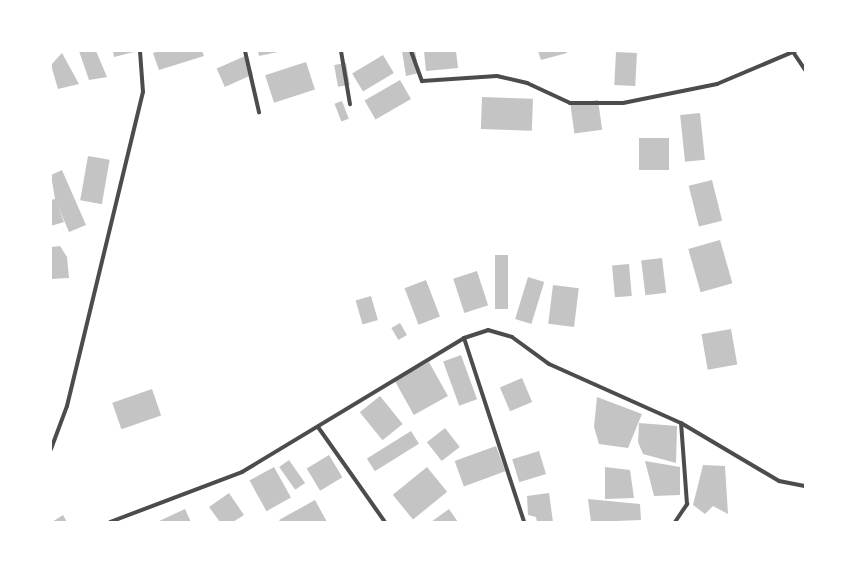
<!DOCTYPE html>
<style>
body{margin:0}
#map{position:relative;width:856px;height:573px;overflow:hidden;background:#fff;font-family:"Work Sans",sans-serif}
div>[style]{position:absolute}
.building>*{inset:0;background:#c4c4c4;transform-origin:0 0}
.minor>*{height:4px;margin:-2px;padding:0 2px;transform-origin:2px;border-radius:2px;background:#4c4c4c}
span{translate:-50% -50%;white-space:nowrap;text-align:center;line-height:1.15;-webkit-text-stroke:3.5px #fff;paint-order:stroke}
.frame{position:absolute;inset:0;border:52px solid #fff;pointer-events:none}
</style>
<div id="map">
<div class="building">
<div style="clip-path:polygon(79px 51px,96px 51px,107px 77px,89px 80px)"></div>
<div style="clip-path:polygon(113px 51px,134px 51px,134px 52px,114px 57px)"></div>
<div style="clip-path:polygon(159px 51px,202px 51px,204px 56px,159px 70px,153px 53px)"></div>
<div style="clip-path:polygon(258px 51px,278px 51px,278px 52px,259px 56px)"></div>
<div style="clip-path:polygon(402px 51px,415px 51px,419px 73px,406px 76px)"></div>
<div style="clip-path:polygon(424px 51px,456px 51px,458px 68px,426px 71px)"></div>
<div style="clip-path:polygon(538px 51px,566px 51px,567px 53px,541px 60px)"></div>
<div style="left:616px;top:52px;width:21px;height:33px;rotate:3deg"></div>
<div style="clip-path:polygon(62px 53px,79px 84px,58px 89px,51px 65px)"></div>
<div style="left:383px;top:55px;width:21px;height:36px;rotate:59deg"></div>
<div style="left:245px;top:56px;width:20px;height:31px;rotate:66deg"></div>
<div style="left:306px;top:62px;width:29px;height:43px;rotate:72deg"></div>
<div style="left:346px;top:63px;width:22px;height:12px;rotate:80deg"></div>
<div style="left:400px;top:80px;width:22px;height:41px;rotate:60deg"></div>
<div style="left:482px;top:97px;width:51px;height:32px;rotate:2deg"></div>
<div style="left:598px;top:100px;width:30px;height:28px;rotate:82deg"></div>
<div style="left:342px;top:101px;width:19px;height:8px;rotate:69deg"></div>
<div style="left:700px;top:113px;width:47px;height:20px;rotate:84deg"></div>
<div style="left:639px;top:138px;width:30px;height:32px"></div>
<div style="left:88px;top:156px;width:22px;height:45px;rotate:10deg"></div>
<div style="clip-path:polygon(62px 170px,86px 225px,69px 232px,58px 206px,64px 222px,51px 226px,51px 200px,55px 199px,51px 175px)"></div>
<div style="left:712px;top:180px;width:42px;height:24px;rotate:76deg"></div>
<div style="left:720px;top:240px;width:45px;height:33px;rotate:74deg"></div>
<div style="clip-path:polygon(60px 246px,67px 257px,69px 278px,51px 279px,51px 247px)"></div>
<div style="left:495px;top:255px;width:13px;height:54px"></div>
<div style="left:662px;top:258px;width:35px;height:21px;rotate:83deg"></div>
<div style="left:629px;top:264px;width:32px;height:17px;rotate:85deg"></div>
<div style="left:477px;top:271px;width:36px;height:25px;rotate:72deg"></div>
<div style="left:528px;top:277px;width:17px;height:44px;rotate:17deg"></div>
<div style="left:426px;top:280px;width:39px;height:23px;rotate:69deg"></div>
<div style="left:553px;top:285px;width:26px;height:39px;rotate:7deg"></div>
<div style="left:371px;top:296px;width:25px;height:16px;rotate:74deg"></div>
<div style="left:400px;top:323px;width:14px;height:10px;rotate:60deg"></div>
<div style="left:731px;top:329px;width:36px;height:30px;rotate:80deg"></div>
<div style="left:461px;top:355px;width:47px;height:19px;rotate:70deg"></div>
<div style="left:429px;top:362px;width:39px;height:39px;rotate:61deg"></div>
<div style="left:522px;top:378px;width:26px;height:24px;rotate:67deg"></div>
<div style="left:152px;top:389px;width:28px;height:42px;rotate:71deg"></div>
<div style="left:380px;top:396px;width:36px;height:26px;rotate:51deg"></div>
<div style="clip-path:polygon(597px 397px,642px 414px,628px 448px,599px 444px,594px 427px)"></div>
<div style="clip-path:polygon(639px 423px,677px 426px,676px 463px,643px 454px,638px 442px)"></div>
<div style="left:445px;top:428px;width:24px;height:23px;rotate:52deg"></div>
<div style="left:411px;top:431px;width:15px;height:52px;rotate:58deg"></div>
<div style="left:496px;top:446px;width:27px;height:44px;rotate:70deg"></div>
<div style="left:539px;top:451px;width:24px;height:28px;rotate:73deg"></div>
<div style="left:329px;top:455px;width:26px;height:26px;rotate:59deg"></div>
<div style="left:289px;top:460px;width:28px;height:12px;rotate:55deg"></div>
<div style="clip-path:polygon(645px 461px,680px 467px,680px 495px,654px 496px)"></div>
<div style="clip-path:polygon(703px 465px,725px 466px,728px 514px,713px 506px,705px 514px,693px 505px)"></div>
<div style="left:274px;top:467px;width:35px;height:28px;rotate:61deg"></div>
<div style="left:427px;top:467px;width:32px;height:44px;rotate:51deg"></div>
<div style="clip-path:polygon(605px 467px,630px 470px,634px 498px,605px 499px)"></div>
<div style="clip-path:polygon(229px 493px,244px 515px,233px 522px,220px 522px,209px 507px)"></div>
<div style="clip-path:polygon(549px 493px,553px 522px,537px 522px,536px 517px,528px 515px,527px 496px)"></div>
<div style="clip-path:polygon(588px 499px,640px 504px,641px 520px,591px 522px)"></div>
<div style="clip-path:polygon(315px 500px,327px 522px,281px 522px,279px 520px)"></div>
<div style="clip-path:polygon(185px 509px,191px 522px,157px 522px)"></div>
<div style="clip-path:polygon(449px 509px,458px 522px,431px 522px)"></div>
<div style="clip-path:polygon(63px 515px,67px 522px,52px 522px)"></div>
</div>
<div class="minor">
<div style="left:245px;top:51px;width:63px;rotate:77.1deg"></div>
<div style="left:341px;top:51px;width:54px;rotate:80.4deg"></div>
<div style="left:411px;top:51px;width:32px;rotate:70deg"></div>
<div style="left:422px;top:81px;width:75px;rotate:-3.8deg"></div>
<div style="left:497px;top:76px;width:31px;rotate:13deg"></div>
<div style="left:527px;top:83px;width:47px;rotate:24.9deg"></div>
<div style="left:570px;top:103px;width:53px"></div>
<div style="left:623px;top:103px;width:96px;rotate:-11.4deg"></div>
<div style="left:717px;top:84px;width:85px;rotate:-22.9deg"></div>
<div style="left:793px;top:52px;width:22px;rotate:56deg"></div>
<div style="left:464px;top:338px;width:194px;rotate:71.9deg"></div>
<div style="left:318px;top:427px;width:116px;rotate:54.8deg"></div>
<div style="left:51px;top:449px;width:46px;rotate:-69.6deg"></div>
<div style="left:67px;top:406px;width:323px;rotate:-76.4deg"></div>
<div style="left:143px;top:92px;width:41px;rotate:-94.2deg"></div>
<div style="left:110px;top:522px;width:141px;rotate:-20.7deg"></div>
<div style="left:242px;top:472px;width:259px;rotate:-31.1deg"></div>
<div style="left:464px;top:338px;width:25px;rotate:-18deg"></div>
<div style="left:488px;top:330px;width:25px;rotate:16deg"></div>
<div style="left:512px;top:337px;width:46px;rotate:36.1deg"></div>
<div style="left:549px;top:364px;width:145px;rotate:24.1deg"></div>
<div style="left:681px;top:423px;width:114px;rotate:30.6deg"></div>
<div style="left:779px;top:481px;width:26px;rotate:11deg"></div>
<div style="left:675px;top:522px;width:22px;rotate:-56deg"></div>
<div style="left:687px;top:504px;width:81px;rotate:-94.2deg"></div>
</div>
<div class="frame"></div>
</div>
